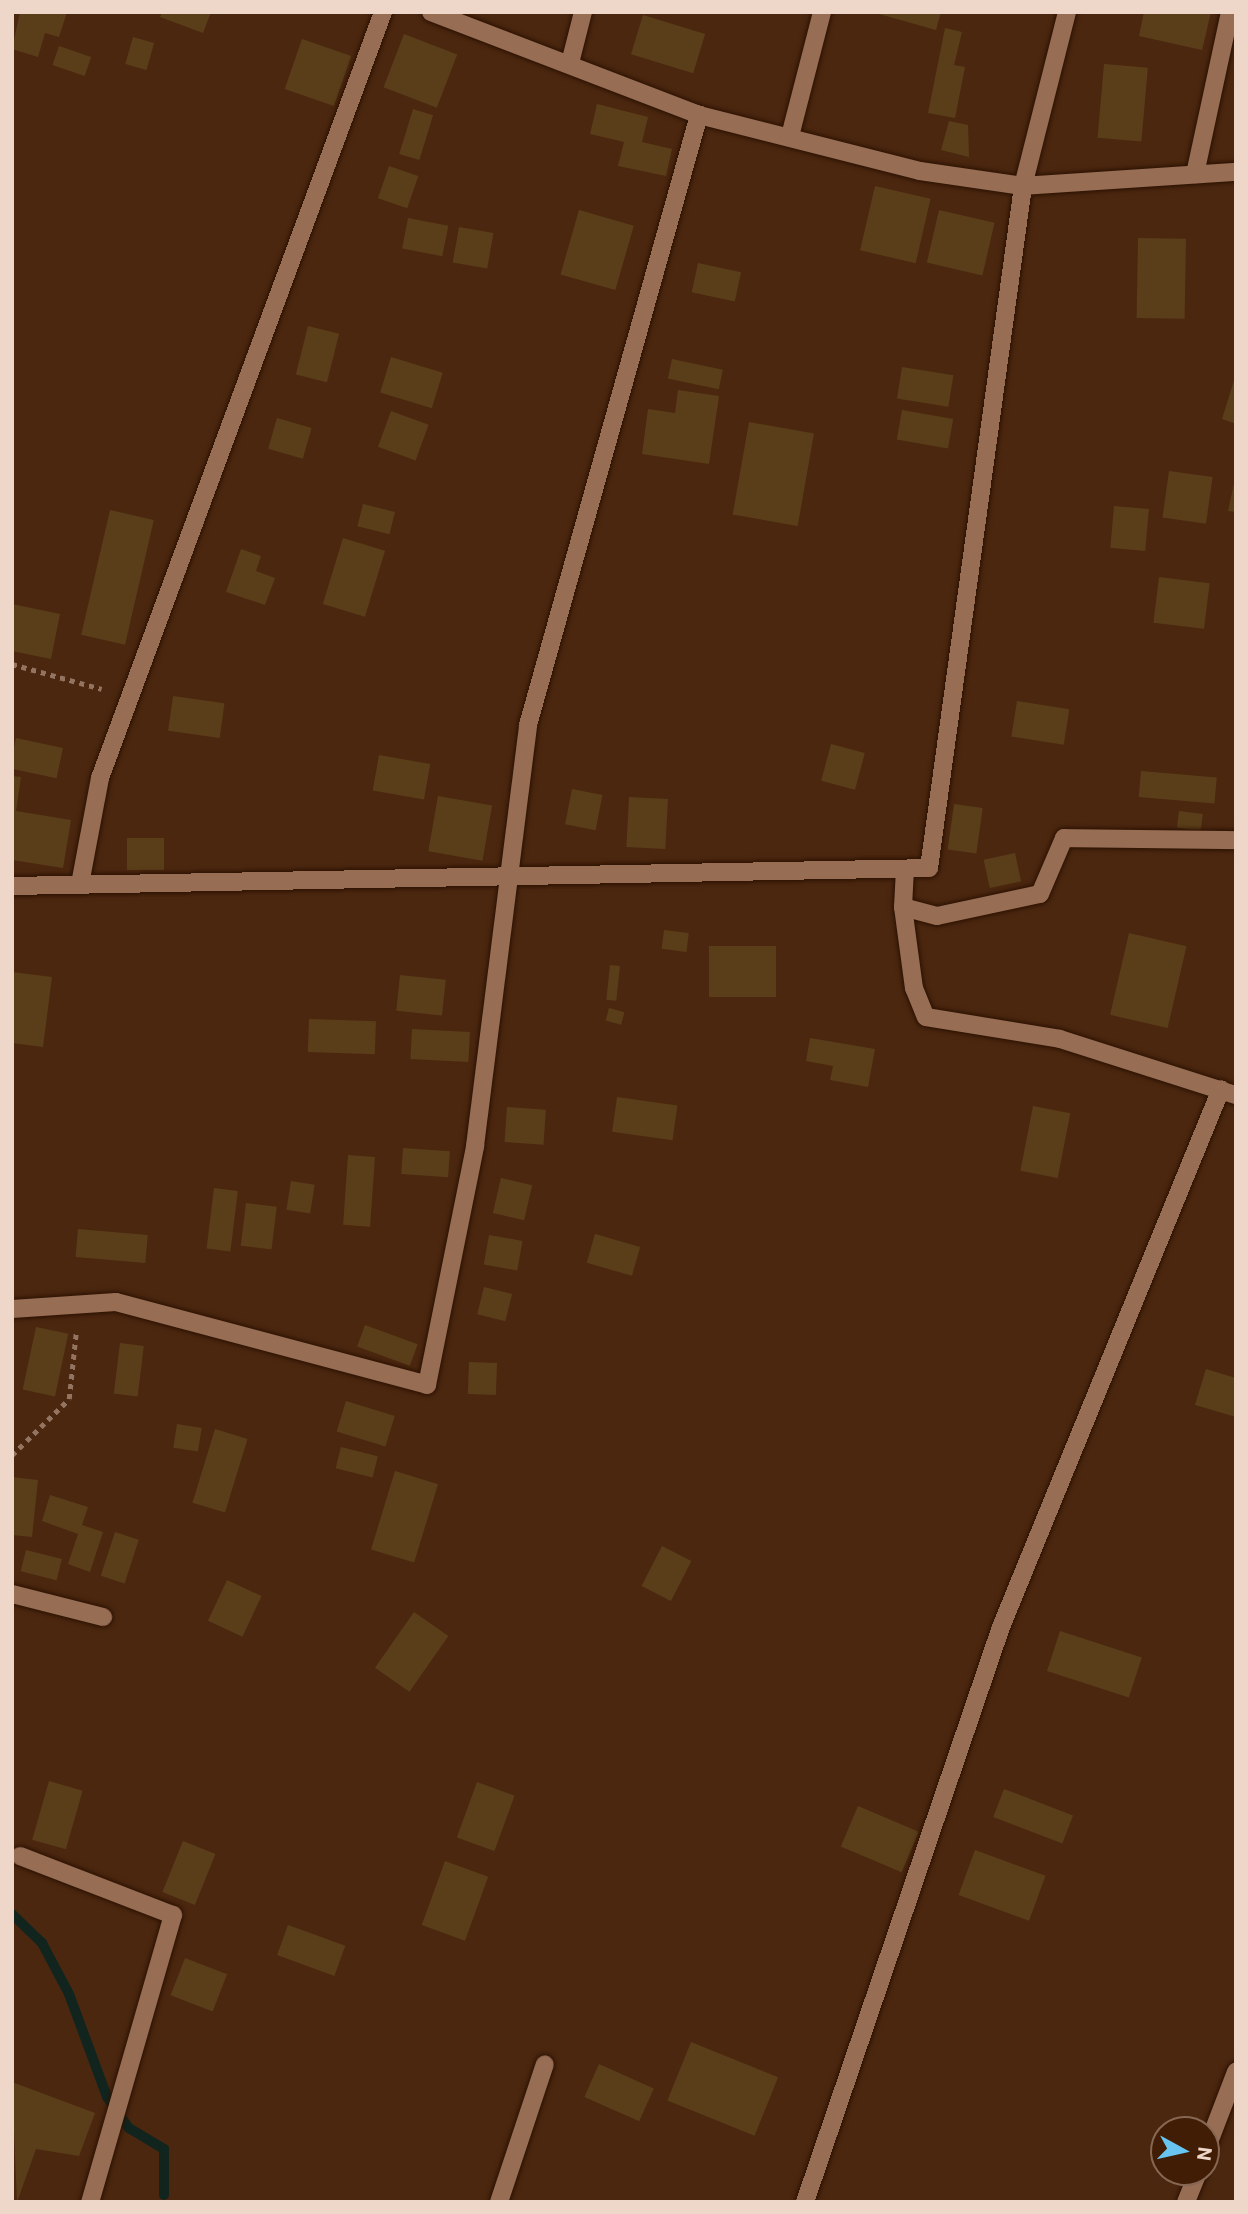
<!DOCTYPE html>
<style>
body{margin:0}
#map{position:relative;width:1248px;height:2214px;overflow:hidden;background:#4b270f;font-family:Roboto,sans-serif}
div>[style]{position:absolute}
.stream>*{height:10px;margin:-5px;padding:0 5px;transform-origin:5px;border-radius:5px;background:#11251e}
.building>*{inset:0;background:#5a3e19;transform-origin:0 0}
.path>*{height:4.5px;margin-top:-2.25px;transform-origin:0;background:repeating-linear-gradient(90deg,#927460 0 5px,transparent 0 10px)}
.roads{filter:drop-shadow(0 0 2px #2b1102) drop-shadow(0 0 2px #2b1102)}
.minor>*{height:18px;margin:-9px;padding:0 9px;transform-origin:9px;border-radius:9px;background:#976d54}
span{translate:-50% -50%;white-space:nowrap;text-align:center;line-height:1.15;-webkit-text-stroke:5px #401d04;paint-order:stroke}
.frame{position:absolute;inset:0;border:14px solid #eed6c9;pointer-events:none}
.north{position:absolute;left:1150px;top:2116px;width:70px;height:70px;box-sizing:border-box;background:#401d04;border:2px solid #866753;border-radius:50%;rotate:98deg;font-size:19px;font-weight:700;line-height:28px;text-align:center;color:#eed6c9}
.north::after{content:'';display:block;margin:auto;width:24px;height:32px;background:#68c4f0;clip-path:polygon(50% 0,100% 100%,50% 72%,0 100%)}
</style>
<div id="map">
<div class="stream">
<div style="left:12px;top:1914px;width:42px;rotate:44deg"></div>
<div style="left:42px;top:1943px;width:58px;rotate:62.1deg"></div>
<div style="left:69px;top:1994px;width:110px;rotate:69.7deg"></div>
<div style="left:107px;top:2097px;width:38px;rotate:55deg"></div>
<div style="left:129px;top:2128px;width:41px;rotate:31deg"></div>
<div style="left:164px;top:2149px;width:46px;rotate:90deg"></div>
</div>
<div class="building">
<div style="clip-path:polygon(20px 12px,67px 12px,59px 37px,45px 33px,38px 57px,12px 49px)"></div>
<div style="clip-path:polygon(162px 12px,211px 12px,203px 33px,160px 17px)"></div>
<div style="clip-path:polygon(872px 12px,941px 12px,936px 30px)"></div>
<div style="clip-path:polygon(1144px 12px,1211px 12px,1202px 50px,1139px 36px)"></div>
<div style="left:643px;top:15px;width:65px;height:41px;rotate:17deg"></div>
<div style="clip-path:polygon(945px 28px,962px 32px,954px 65px,965px 67px,955px 118px,928px 113px)"></div>
<div style="left:404px;top:34px;width:57px;height:57px;rotate:21deg"></div>
<div style="left:133px;top:37px;width:22px;height:28px;rotate:16deg"></div>
<div style="left:302px;top:39px;width:52px;height:53px;rotate:19deg"></div>
<div style="left:59px;top:46px;width:34px;height:20px;rotate:19deg"></div>
<div style="left:1104px;top:64px;width:44px;height:74px;rotate:5deg"></div>
<div style="clip-path:polygon(597px 104px,648px 117px,642px 142px,672px 149px,666px 176px,618px 166px,624px 142px,590px 134px)"></div>
<div style="left:413px;top:109px;width:21px;height:47px;rotate:17deg"></div>
<div style="clip-path:polygon(949px 121px,968px 125px,969px 157px,941px 150px)"></div>
<div style="left:389px;top:166px;width:31px;height:34px;rotate:19deg"></div>
<div style="left:875px;top:186px;width:57px;height:66px;rotate:13deg"></div>
<div style="left:579px;top:210px;width:57px;height:67px;rotate:16deg"></div>
<div style="left:939px;top:210px;width:57px;height:54px;rotate:13deg"></div>
<div style="left:408px;top:218px;width:41px;height:31px;rotate:11deg"></div>
<div style="left:459px;top:227px;width:35px;height:36px;rotate:10deg"></div>
<div style="left:1138px;top:238px;width:48px;height:80px;rotate:1deg"></div>
<div style="left:698px;top:263px;width:44px;height:30px;rotate:12deg"></div>
<div style="left:308px;top:326px;width:32px;height:50px;rotate:14deg"></div>
<div style="left:391px;top:357px;width:54px;height:37px;rotate:17deg"></div>
<div style="left:672px;top:359px;width:52px;height:20px;rotate:12deg"></div>
<div style="left:902px;top:367px;width:52px;height:32px;rotate:9deg"></div>
<div style="clip-path:polygon(1236px 374px,1236px 424px,1222px 419px)"></div>
<div style="clip-path:polygon(678px 390px,719px 396px,709px 464px,642px 454px,648px 409px,675px 413px)"></div>
<div style="left:902px;top:410px;width:52px;height:30px;rotate:10deg"></div>
<div style="left:391px;top:411px;width:40px;height:38px;rotate:20deg"></div>
<div style="left:277px;top:418px;width:36px;height:32px;rotate:16deg"></div>
<div style="left:749px;top:422px;width:66px;height:94px;rotate:10deg"></div>
<div style="left:1169px;top:471px;width:44px;height:47px;rotate:8deg"></div>
<div style="clip-path:polygon(1236px 475px,1236px 512px,1228px 511px)"></div>
<div style="left:363px;top:504px;width:33px;height:23px;rotate:14deg"></div>
<div style="left:1114px;top:506px;width:35px;height:42px;rotate:5deg"></div>
<div style="left:110px;top:510px;width:45px;height:128px;rotate:13deg"></div>
<div style="left:343px;top:538px;width:44px;height:69px;rotate:17deg"></div>
<div style="clip-path:polygon(241px 549px,261px 556px,256px 571px,275px 578px,265px 605px,226px 592px)"></div>
<div style="left:1159px;top:577px;width:51px;height:46px;rotate:7deg"></div>
<div style="clip-path:polygon(12px 604px,60px 614px,51px 659px,12px 651px)"></div>
<div style="left:173px;top:696px;width:52px;height:35px;rotate:8deg"></div>
<div style="left:1017px;top:701px;width:53px;height:36px;rotate:9deg"></div>
<div style="left:16px;top:738px;width:48px;height:31px;rotate:12deg"></div>
<div style="left:831px;top:744px;width:35px;height:38px;rotate:15deg"></div>
<div style="left:379px;top:755px;width:52px;height:36px;rotate:10deg"></div>
<div style="left:1141px;top:771px;width:76px;height:26px;rotate:5deg"></div>
<div style="clip-path:polygon(12px 776px,21px 777px,16px 811px,71px 820px,63px 868px,12px 860px)"></div>
<div style="left:572px;top:789px;width:31px;height:36px;rotate:11deg"></div>
<div style="left:438px;top:796px;width:55px;height:56px;rotate:10deg"></div>
<div style="left:629px;top:797px;width:39px;height:50px;rotate:3deg"></div>
<div style="left:954px;top:804px;width:29px;height:46px;rotate:8deg"></div>
<div style="left:1179px;top:811px;width:24px;height:17px;rotate:7deg"></div>
<div style="left:127px;top:838px;width:37px;height:32px"></div>
<div style="left:1015px;top:853px;width:29px;height:32px;rotate:78deg"></div>
<div style="left:664px;top:930px;width:25px;height:19px;rotate:7deg"></div>
<div style="left:1129px;top:933px;width:59px;height:84px;rotate:13deg"></div>
<div style="left:709px;top:946px;width:67px;height:51px"></div>
<div style="left:610px;top:965px;width:10px;height:35px;rotate:6deg"></div>
<div style="clip-path:polygon(12px 972px,52px 977px,43px 1047px,12px 1043px)"></div>
<div style="left:400px;top:975px;width:46px;height:36px;rotate:6deg"></div>
<div style="left:609px;top:1008px;width:16px;height:13px;rotate:15deg"></div>
<div style="left:309px;top:1019px;width:67px;height:33px;rotate:2deg"></div>
<div style="left:412px;top:1029px;width:58px;height:30px;rotate:3deg"></div>
<div style="clip-path:polygon(810px 1038px,875px 1049px,868px 1087px,830px 1080px,833px 1066px,806px 1061px)"></div>
<div style="left:617px;top:1097px;width:61px;height:35px;rotate:8deg"></div>
<div style="left:1033px;top:1106px;width:38px;height:66px;rotate:11deg"></div>
<div style="left:507px;top:1107px;width:39px;height:35px;rotate:4deg"></div>
<div style="left:403px;top:1148px;width:47px;height:26px;rotate:4deg"></div>
<div style="left:348px;top:1155px;width:27px;height:70px;rotate:4deg"></div>
<div style="left:501px;top:1178px;width:32px;height:36px;rotate:13deg"></div>
<div style="left:291px;top:1181px;width:24px;height:29px;rotate:9deg"></div>
<div style="left:214px;top:1188px;width:24px;height:61px;rotate:7deg"></div>
<div style="left:246px;top:1203px;width:31px;height:43px;rotate:7deg"></div>
<div style="left:78px;top:1229px;width:70px;height:28px;rotate:5deg"></div>
<div style="left:595px;top:1234px;width:47px;height:30px;rotate:16deg"></div>
<div style="left:489px;top:1235px;width:34px;height:30px;rotate:10deg"></div>
<div style="left:484px;top:1287px;width:29px;height:28px;rotate:14deg"></div>
<div style="left:365px;top:1325px;width:56px;height:23px;rotate:20deg"></div>
<div style="left:36px;top:1327px;width:33px;height:64px;rotate:12deg"></div>
<div style="left:120px;top:1343px;width:24px;height:51px;rotate:7deg"></div>
<div style="left:469px;top:1362px;width:28px;height:32px;rotate:2deg"></div>
<div style="clip-path:polygon(1206px 1369px,1236px 1378px,1236px 1417px,1195px 1405px)"></div>
<div style="left:346px;top:1401px;width:51px;height:32px;rotate:17deg"></div>
<div style="left:177px;top:1424px;width:25px;height:24px;rotate:9deg"></div>
<div style="left:215px;top:1429px;width:34px;height:77px;rotate:17deg"></div>
<div style="left:341px;top:1447px;width:38px;height:22px;rotate:14deg"></div>
<div style="left:395px;top:1471px;width:45px;height:82px;rotate:17deg"></div>
<div style="clip-path:polygon(12px 1477px,38px 1480px,32px 1537px,12px 1535px)"></div>
<div style="clip-path:polygon(50px 1495px,88px 1507px,82px 1525px,103px 1532px,90px 1572px,68px 1564px,78px 1534px,42px 1521px)"></div>
<div style="left:115px;top:1532px;width:25px;height:46px;rotate:18deg"></div>
<div style="left:662px;top:1546px;width:33px;height:45px;rotate:27deg"></div>
<div style="left:26px;top:1550px;width:37px;height:22px;rotate:14deg"></div>
<div style="left:227px;top:1580px;width:38px;height:45px;rotate:25deg"></div>
<div style="left:414px;top:1612px;width:42px;height:68px;rotate:35deg"></div>
<div style="left:1060px;top:1631px;width:86px;height:42px;rotate:18deg"></div>
<div style="left:49px;top:1781px;width:35px;height:61px;rotate:16deg"></div>
<div style="left:477px;top:1782px;width:40px;height:59px;rotate:20deg"></div>
<div style="left:1004px;top:1789px;width:74px;height:30px;rotate:21deg"></div>
<div style="left:858px;top:1806px;width:66px;height:44px;rotate:23deg"></div>
<div style="left:183px;top:1841px;width:35px;height:55px;rotate:22deg"></div>
<div style="left:975px;top:1850px;width:75px;height:48px;rotate:20deg"></div>
<div style="left:445px;top:1861px;width:46px;height:68px;rotate:20deg"></div>
<div style="left:288px;top:1925px;width:61px;height:32px;rotate:20deg"></div>
<div style="left:185px;top:1958px;width:45px;height:40px;rotate:21deg"></div>
<div style="left:691px;top:2042px;width:94px;height:63px;rotate:22deg"></div>
<div style="left:599px;top:2064px;width:60px;height:36px;rotate:24deg"></div>
<div style="clip-path:polygon(12px 2082px,95px 2113px,79px 2156px,36px 2149px,17px 2202px)"></div>
</div>
<div class="path">
<div style="left:12px;top:664px;width:93px;rotate:15.5deg"></div>
<div style="left:12px;top:1455px;width:80px;rotate:-44.5deg"></div>
<div style="left:69px;top:1399px;width:67px;rotate:-84deg"></div>
</div>
<div class="roads">
<div class="minor">
<div style="left:431px;top:12px;width:287px;rotate:21deg"></div>
<div style="left:699px;top:115px;width:228px;rotate:14.2deg"></div>
<div style="left:920px;top:171px;width:104px;rotate:8.3deg"></div>
<div style="left:1023px;top:186px;width:213px;rotate:-3.8deg"></div>
<div style="left:570px;top:63px;width:53px;rotate:-75.7deg"></div>
<div style="left:790px;top:136px;width:128px;rotate:-75.5deg"></div>
<div style="left:1195px;top:174px;width:166px;rotate:-77.8deg"></div>
<div style="left:905px;top:869px;width:38px;rotate:93deg"></div>
<div style="left:903px;top:907px;width:35px;rotate:15deg"></div>
<div style="left:937px;top:916px;width:105px;rotate:-12.1deg"></div>
<div style="left:1040px;top:894px;width:61px;rotate:-66.8deg"></div>
<div style="left:1064px;top:838px;width:172px;rotate:0.7deg"></div>
<div style="left:80px;top:884px;width:108px;rotate:-79.3deg"></div>
<div style="left:100px;top:778px;width:817px;rotate:-69.72deg"></div>
<div style="left:12px;top:886px;width:917px;rotate:-1.12deg"></div>
<div style="left:929px;top:868px;width:688px;rotate:-82.15deg"></div>
<div style="left:1023px;top:186px;width:179px;rotate:-75.8deg"></div>
<div style="left:903px;top:907px;width:82px;rotate:82.3deg"></div>
<div style="left:914px;top:988px;width:31px;rotate:68deg"></div>
<div style="left:926px;top:1017px;width:136px;rotate:9.3deg"></div>
<div style="left:1060px;top:1039px;width:185px;rotate:17.7deg"></div>
<div style="left:12px;top:1309px;width:104px;rotate:-3.9deg"></div>
<div style="left:116px;top:1302px;width:322px;rotate:14.9deg"></div>
<div style="left:427px;top:1385px;width:244px;rotate:-78.6deg"></div>
<div style="left:475px;top:1146px;width:424px;rotate:-82.8deg"></div>
<div style="left:528px;top:725px;width:634px;rotate:-74.34deg"></div>
<div style="left:12px;top:1594px;width:94px;rotate:14.2deg"></div>
<div style="left:20px;top:1856px;width:164px;rotate:21.1deg"></div>
<div style="left:173px;top:1915px;width:299px;rotate:106.1deg"></div>
<div style="left:1206px;top:2150px;width:84px;rotate:-69deg"></div>
<div style="left:499px;top:2202px;width:145px;rotate:-71.6deg"></div>
<div style="left:805px;top:2202px;width:607px;rotate:-71.18deg"></div>
<div style="left:1001px;top:1627px;width:581px;rotate:-67.76deg"></div>
<div style="left:1186px;top:2202px;width:32px;rotate:-68deg"></div>
</div>
</div>
<div class="frame"></div>
<div class="north">N</div>
</div>
